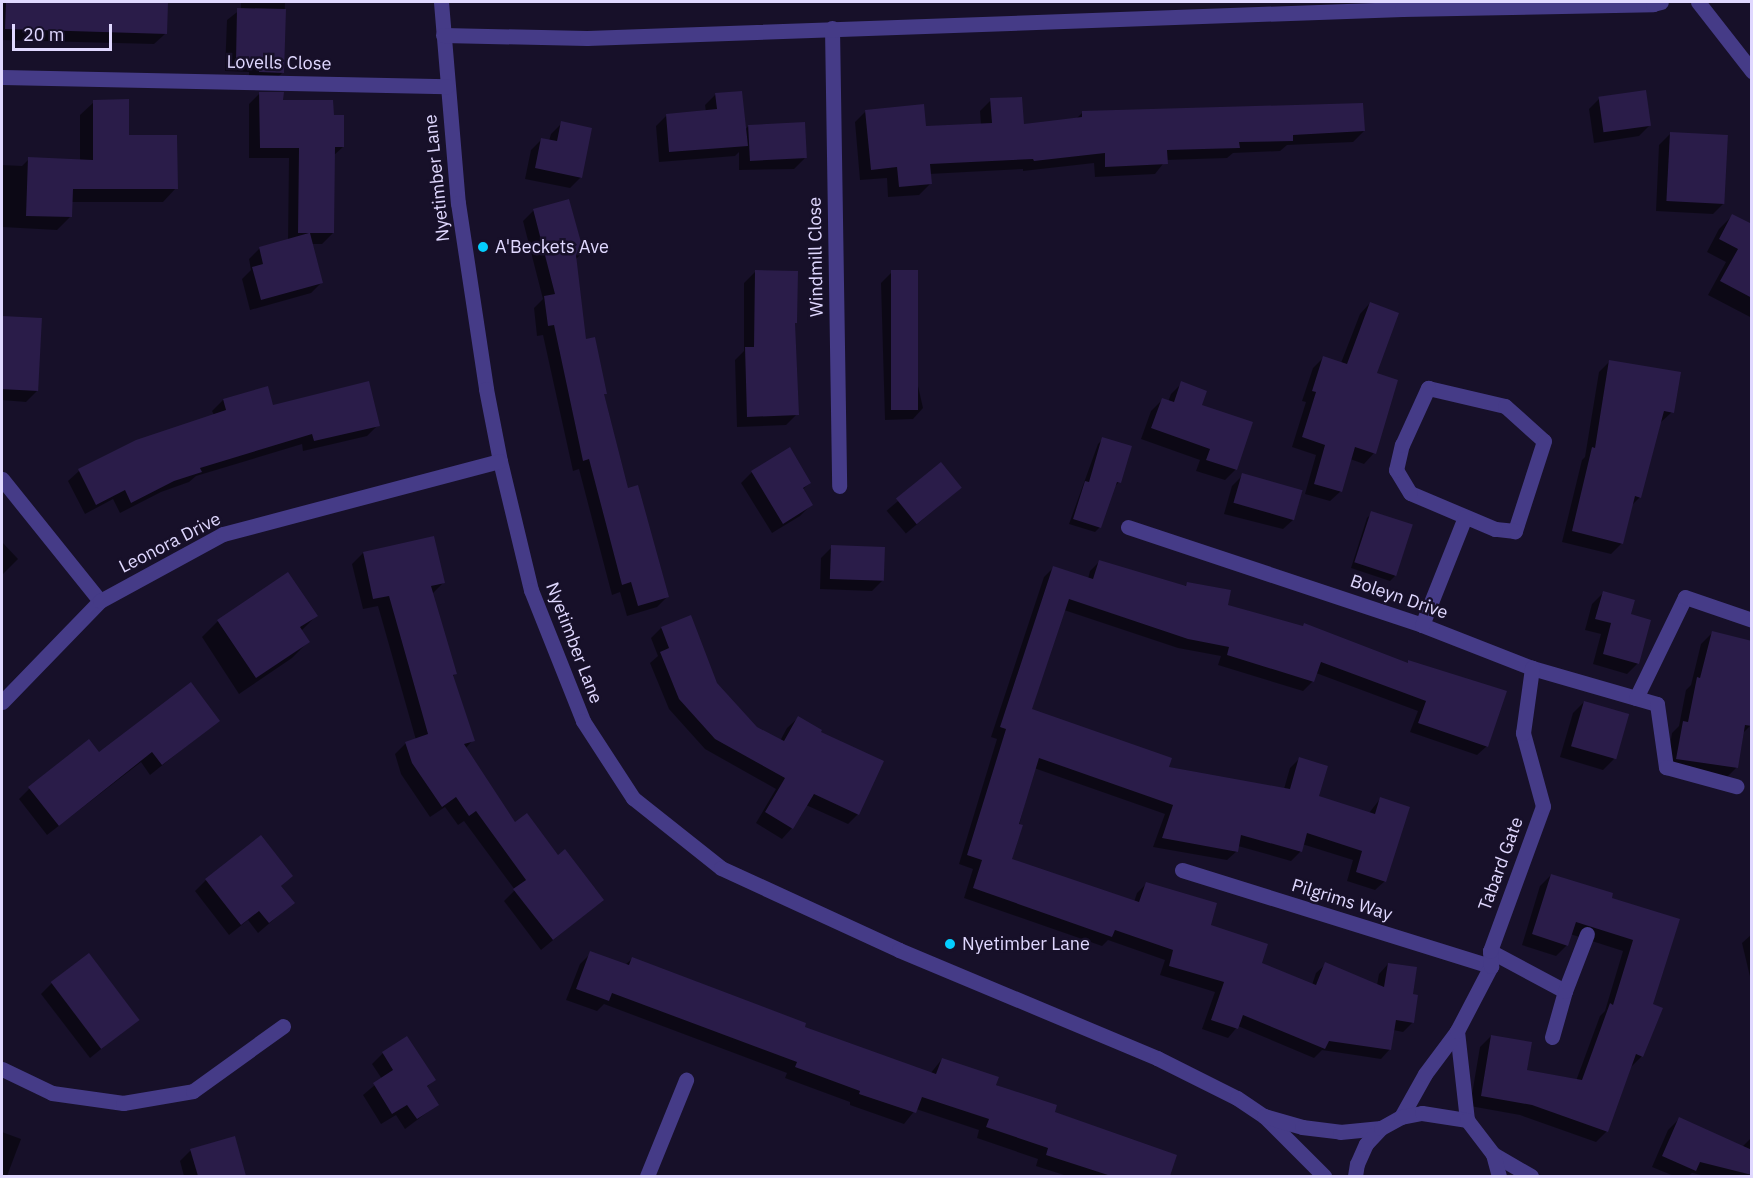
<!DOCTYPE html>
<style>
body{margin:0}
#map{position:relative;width:1753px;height:1178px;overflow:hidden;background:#171029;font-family:"IBM Plex Sans",sans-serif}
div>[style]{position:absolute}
.shadow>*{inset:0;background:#0007;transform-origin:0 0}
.building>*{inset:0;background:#2a1c49;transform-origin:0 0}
.minor>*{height:15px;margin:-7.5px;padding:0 7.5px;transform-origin:7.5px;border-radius:7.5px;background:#453b87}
.dots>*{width:16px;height:16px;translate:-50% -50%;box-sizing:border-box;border:3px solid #171029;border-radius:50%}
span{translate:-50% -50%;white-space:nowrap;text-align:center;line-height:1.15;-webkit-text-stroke:5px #171029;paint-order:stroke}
.street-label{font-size:18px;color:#e0d8ff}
.poi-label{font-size:18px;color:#e0d8ff}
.left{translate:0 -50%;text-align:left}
.frame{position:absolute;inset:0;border:3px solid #e0d8ff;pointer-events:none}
.scale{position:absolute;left:12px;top:24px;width:100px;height:27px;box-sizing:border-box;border:3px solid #e0d8ff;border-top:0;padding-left:8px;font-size:18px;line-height:21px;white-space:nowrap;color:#e0d8ff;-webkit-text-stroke:4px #171029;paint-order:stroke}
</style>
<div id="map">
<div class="shadow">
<div style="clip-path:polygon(2px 2px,166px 2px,165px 34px,154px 44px,2px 40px)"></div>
<div style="clip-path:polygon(241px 2px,285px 2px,283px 72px,272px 83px,249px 83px,249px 72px,225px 71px,227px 20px,241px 9px)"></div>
<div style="clip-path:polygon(260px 93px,332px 116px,343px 147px,333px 156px,333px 233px,322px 244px,311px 244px,322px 282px,311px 293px,250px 310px,242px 279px,251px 270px,249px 259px,260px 248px,288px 240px,289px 158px,249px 158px,249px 104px)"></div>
<div style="clip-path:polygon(716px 94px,745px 130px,749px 125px,805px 158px,794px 169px,739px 170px,739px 152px,735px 156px,659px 162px,656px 126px,667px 115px,706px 112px,705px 105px)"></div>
<div style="clip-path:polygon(1600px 98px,1650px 125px,1639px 136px,1594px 143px,1589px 109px)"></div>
<div style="clip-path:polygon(991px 100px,1022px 126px,1076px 119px,1082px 113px,1364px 131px,1353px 142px,1287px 145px,1280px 151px,1233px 153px,1227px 158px,1166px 160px,1155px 174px,1095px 177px,1094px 163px,1023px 171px,1023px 169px,929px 174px,930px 184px,919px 195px,888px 197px,887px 178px,860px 180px,855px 122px,866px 111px,925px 128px,981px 125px,980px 111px)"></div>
<div style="clip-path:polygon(94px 102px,176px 188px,163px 202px,71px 202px,70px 217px,57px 230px,2px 227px,2px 165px,22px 166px,29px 159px,80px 161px,80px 115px)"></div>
<div style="clip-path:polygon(562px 123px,581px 177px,570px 188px,525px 179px,531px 150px,542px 139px,549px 141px,551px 134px)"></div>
<div style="clip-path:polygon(1670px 134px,1724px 203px,1713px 214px,1656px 211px,1659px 145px)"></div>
<div style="clip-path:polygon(534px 210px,582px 253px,575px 260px,585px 341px,605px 393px,603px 395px,627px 489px,668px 596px,657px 607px,627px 616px,620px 592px,612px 595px,579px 469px,573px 471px,543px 335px,537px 336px,534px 308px,543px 299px,523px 221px)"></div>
<div style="clip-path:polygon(1732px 216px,1752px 226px,1752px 318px,1708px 295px,1726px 262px,1707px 252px,1719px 229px)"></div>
<div style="clip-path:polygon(755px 272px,794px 324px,797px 414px,786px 425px,737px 427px,735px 360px,744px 351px,744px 283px)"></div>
<div style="clip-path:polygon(892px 272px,923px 408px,913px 419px,885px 420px,881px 283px)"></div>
<div style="clip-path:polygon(1370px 303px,1375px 374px,1374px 453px,1364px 464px,1350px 459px,1341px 491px,1330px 501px,1305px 494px,1316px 455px,1292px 447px,1306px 402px,1302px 401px,1313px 368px,1323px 358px,1341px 363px,1360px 314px)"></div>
<div style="clip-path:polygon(2px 318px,41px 320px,37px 391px,26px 402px,2px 400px)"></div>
<div style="clip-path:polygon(1610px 361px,1672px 412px,1660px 423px,1640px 497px,1631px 506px,1622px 543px,1611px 554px,1562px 542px,1582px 460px,1585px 457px,1599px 372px)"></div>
<div style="clip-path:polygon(1182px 383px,1200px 406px,1236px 469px,1225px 480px,1196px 471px,1200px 460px,1141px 439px,1151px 411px,1162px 400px,1168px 402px,1171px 394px)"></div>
<div style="clip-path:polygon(267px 387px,272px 406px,378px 425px,367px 436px,303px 451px,302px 444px,196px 476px,189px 482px,161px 492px,120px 513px,113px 499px,85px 514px,68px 481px,79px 471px,136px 441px,214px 415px,212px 411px,223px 400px)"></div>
<div style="clip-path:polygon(1103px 439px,1119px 482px,1114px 487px,1100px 527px,1095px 532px,1069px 524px,1098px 444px)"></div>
<div style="left:941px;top:465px;width:30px;height:71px;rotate:50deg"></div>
<div style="clip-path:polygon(752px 472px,810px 483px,802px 490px,811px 505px,800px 516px,772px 533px,741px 483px)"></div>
<div style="clip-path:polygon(1243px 475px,1294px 519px,1283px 529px,1224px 514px,1232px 486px)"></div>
<div style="clip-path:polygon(1372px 513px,1395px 576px,1390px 581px,1351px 568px,1367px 518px)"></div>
<div style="clip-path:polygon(2px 542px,18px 559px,2px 575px)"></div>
<div style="clip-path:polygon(832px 547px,883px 580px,872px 591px,820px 589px,821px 558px)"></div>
<div style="clip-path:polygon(363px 553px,443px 583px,432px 594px,455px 674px,452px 677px,473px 740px,465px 749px,515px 824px,557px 857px,602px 900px,541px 950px,504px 901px,515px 890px,464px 821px,458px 825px,445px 807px,430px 817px,401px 774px,395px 754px,406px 743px,416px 740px,378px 606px,363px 609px,352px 564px)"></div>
<div style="clip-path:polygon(1100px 561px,1184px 587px,1188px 583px,1227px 606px,1407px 664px,1487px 746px,1477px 755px,1410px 732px,1418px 711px,1316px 673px,1313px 681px,1303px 691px,1218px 665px,1221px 656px,1178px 648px,1064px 610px,1030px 710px,1167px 768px,1284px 789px,1290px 768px,1299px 759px,1317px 797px,1369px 813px,1380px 799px,1385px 881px,1375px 890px,1347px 881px,1353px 860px,1302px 844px,1300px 852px,1291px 861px,1238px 846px,1237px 851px,1227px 860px,1153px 847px,1165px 814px,1034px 768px,1010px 860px,1134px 902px,1137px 893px,1147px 883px,1260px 964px,1312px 985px,1316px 973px,1326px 964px,1377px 985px,1379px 974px,1388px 964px,1412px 995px,1413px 1022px,1403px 1032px,1393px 1030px,1390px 1049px,1381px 1059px,1322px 1050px,1314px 1058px,1238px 1026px,1228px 1038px,1202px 1029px,1215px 992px,1160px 975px,1165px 960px,1108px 940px,1102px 946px,964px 898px,973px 869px,959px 864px,997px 739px,991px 737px,1044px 577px,1053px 568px,1088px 579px,1090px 571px)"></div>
<div style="clip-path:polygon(1603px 593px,1629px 616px,1638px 663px,1627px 674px,1593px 664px,1601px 634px,1585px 630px,1592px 604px)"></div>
<div style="clip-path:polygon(316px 616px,301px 631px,308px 642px,292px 658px,239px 694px,202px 637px,218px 621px)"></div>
<div style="clip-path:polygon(661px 628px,756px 728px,780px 741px,787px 728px,798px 718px,819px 733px,858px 814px,848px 824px,806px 805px,792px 828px,782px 839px,756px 823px,776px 789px,705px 749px,669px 709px,650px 663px,658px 656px,651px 638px)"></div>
<div style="clip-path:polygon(1712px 633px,1750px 726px,1742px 734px,1736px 768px,1726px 778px,1666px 769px,1672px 733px,1679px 726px,1686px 690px,1691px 685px,1701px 644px)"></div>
<div style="clip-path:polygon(1584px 702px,1614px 759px,1603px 770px,1560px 757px,1573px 713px)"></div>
<div style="clip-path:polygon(218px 721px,150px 775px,141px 762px,47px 835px,19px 799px,29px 789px,99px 754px)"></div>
<div style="clip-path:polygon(1551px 875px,1610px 899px,1678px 920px,1651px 1005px,1642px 1056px,1631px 1067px,1607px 1131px,1596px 1142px,1520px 1115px,1470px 1106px,1480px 1047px,1491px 1036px,1526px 1071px,1576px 1081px,1600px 1016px,1605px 1011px,1623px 951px,1570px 934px,1567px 945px,1556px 956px,1522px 945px,1540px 886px)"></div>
<div style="clip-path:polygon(291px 876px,280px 887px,293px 903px,258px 933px,248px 920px,229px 935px,195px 891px,206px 880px)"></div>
<div style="clip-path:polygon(1752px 934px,1752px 985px,1742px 943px)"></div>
<div style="clip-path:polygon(591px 953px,625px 965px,633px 958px,803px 1028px,930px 1074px,942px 1059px,1053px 1112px,1175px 1156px,1168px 1176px,1067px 1176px,1036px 1166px,1038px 1159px,977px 1138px,979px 1130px,916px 1109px,904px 1124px,850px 1105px,850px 1102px,785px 1078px,787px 1073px,604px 1004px,597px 1011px,566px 1000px,580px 964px)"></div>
<div style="clip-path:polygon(52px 983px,137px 1020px,90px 1058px,41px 994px)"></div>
<div style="clip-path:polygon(383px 1053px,434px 1080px,426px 1088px,437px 1105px,405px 1129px,396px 1115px,381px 1124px,363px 1095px,382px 1079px,372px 1064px)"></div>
<div style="clip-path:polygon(1679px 1119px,1742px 1147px,1752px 1137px,1752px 1176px,1706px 1176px,1692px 1173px,1688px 1176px,1674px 1176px,1652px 1167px,1668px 1130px)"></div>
<div style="clip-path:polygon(2px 1132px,21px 1139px,7px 1176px,2px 1176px)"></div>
<div style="clip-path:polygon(234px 1138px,244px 1176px,184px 1176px,180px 1161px,191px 1150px)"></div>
</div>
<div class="building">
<div style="clip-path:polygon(6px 2px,168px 2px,167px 34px,5px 29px)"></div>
<div style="clip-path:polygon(237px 8px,286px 9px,284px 73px,259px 72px,259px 62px,236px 61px)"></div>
<div style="left:1646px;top:90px;width:36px;height:48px;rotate:82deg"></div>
<div style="clip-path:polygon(742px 91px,748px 146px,669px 152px,666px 114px,717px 109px,715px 93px)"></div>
<div style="clip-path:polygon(259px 92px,284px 92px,283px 100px,333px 100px,334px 115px,344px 115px,344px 147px,335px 147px,334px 233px,310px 233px,323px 283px,261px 300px,252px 267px,263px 264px,259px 247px,309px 233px,298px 233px,299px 148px,260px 148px)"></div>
<div style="clip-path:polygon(1022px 97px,1024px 124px,1082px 117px,1082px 111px,1363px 103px,1365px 131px,1293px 135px,1293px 141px,1239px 142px,1240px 148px,1167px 150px,1168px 164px,1105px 167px,1105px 153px,1034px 161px,1033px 159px,930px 164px,932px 184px,899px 187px,897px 167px,871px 170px,865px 110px,924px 104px,926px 126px,992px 123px,990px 98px)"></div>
<div style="clip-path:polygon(129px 99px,129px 135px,177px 135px,178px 189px,73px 189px,72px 217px,26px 216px,28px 157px,93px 160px,93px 100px)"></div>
<div style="clip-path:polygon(561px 121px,592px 128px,582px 178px,535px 168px,541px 138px,557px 141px)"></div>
<div style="left:805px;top:122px;width:36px;height:57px;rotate:87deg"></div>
<div style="left:1670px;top:132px;width:58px;height:69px;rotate:3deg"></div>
<div style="clip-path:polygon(569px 199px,584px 253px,576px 255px,586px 339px,595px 337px,607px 394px,604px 394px,628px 488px,638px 485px,669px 597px,638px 606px,631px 582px,622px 585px,589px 459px,583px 461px,554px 325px,548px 326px,544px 296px,555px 294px,533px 209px)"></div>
<div style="clip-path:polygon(1732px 214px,1752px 224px,1752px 298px,1720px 281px,1738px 249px,1719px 239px)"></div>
<div style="clip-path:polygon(755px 270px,798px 271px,797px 323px,795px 323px,799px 415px,747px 417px,745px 347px,754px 347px)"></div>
<div style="left:891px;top:270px;width:27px;height:140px"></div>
<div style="clip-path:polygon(1370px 302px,1399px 313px,1377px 373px,1398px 380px,1376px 454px,1355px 447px,1342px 492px,1314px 484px,1325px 445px,1302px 437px,1316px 392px,1312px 391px,1323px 356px,1347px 364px)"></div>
<div style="left:2px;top:316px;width:40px;height:73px;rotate:3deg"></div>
<div style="clip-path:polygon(1609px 360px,1681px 372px,1674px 413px,1664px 411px,1641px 498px,1635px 496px,1623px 544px,1572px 531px,1592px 447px,1595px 448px)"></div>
<div style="clip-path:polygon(369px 381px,380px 426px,314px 441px,312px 434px,200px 468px,202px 472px,174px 481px,131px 503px,125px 490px,96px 505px,78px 469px,136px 440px,226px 410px,223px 399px,268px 386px,273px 405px)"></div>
<div style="clip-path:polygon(1181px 381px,1207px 391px,1202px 405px,1253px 422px,1237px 470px,1206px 460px,1210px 449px,1151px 428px,1162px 398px,1174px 402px)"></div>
<div style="clip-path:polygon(1102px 437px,1132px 446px,1121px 483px,1117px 482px,1101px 528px,1073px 519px,1085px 481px,1089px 482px)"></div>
<div style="clip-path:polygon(790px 447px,811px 483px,803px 488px,813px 505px,783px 524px,751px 471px)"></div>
<div style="left:941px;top:462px;width:33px;height:58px;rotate:51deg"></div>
<div style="left:1242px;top:473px;width:63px;height:31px;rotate:16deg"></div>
<div style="left:1371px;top:511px;width:44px;height:54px;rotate:18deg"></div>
<div style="clip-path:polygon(434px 536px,445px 583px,431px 586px,457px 674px,453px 675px,475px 741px,464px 744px,515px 822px,527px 813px,558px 855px,565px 849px,604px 900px,553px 940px,513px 889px,526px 880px,476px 811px,469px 816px,456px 797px,442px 807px,412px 763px,405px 742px,428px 734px,389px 596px,373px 599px,363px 552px)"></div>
<div style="left:831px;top:545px;width:54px;height:34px;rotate:2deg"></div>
<div style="clip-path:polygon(1099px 560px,1186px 586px,1187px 582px,1231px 590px,1228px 605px,1303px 626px,1304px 623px,1408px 663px,1408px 660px,1507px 691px,1488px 747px,1418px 723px,1426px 701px,1321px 662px,1314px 682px,1227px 655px,1229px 647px,1188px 639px,1069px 599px,1032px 709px,1172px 758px,1169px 767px,1290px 789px,1299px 757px,1328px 766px,1319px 796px,1375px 814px,1380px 797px,1410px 807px,1386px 882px,1356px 872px,1362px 851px,1307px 833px,1302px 852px,1241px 835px,1238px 852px,1162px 838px,1173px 805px,1039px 758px,1019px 824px,1023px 825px,1012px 859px,1139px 902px,1146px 882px,1217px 903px,1211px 925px,1268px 944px,1262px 963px,1316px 985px,1325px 962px,1384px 987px,1388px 963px,1417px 967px,1413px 994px,1418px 995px,1414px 1023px,1396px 1020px,1391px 1050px,1329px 1041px,1325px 1049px,1243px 1015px,1238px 1029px,1211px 1020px,1224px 982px,1169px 966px,1173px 950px,1115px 930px,1112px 937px,973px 888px,982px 860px,967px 855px,1006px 729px,1000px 727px,1053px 566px,1093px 579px)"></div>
<div style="clip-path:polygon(288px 572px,318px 616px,300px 627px,310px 642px,256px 678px,217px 620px)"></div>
<div style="clip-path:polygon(1603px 591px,1635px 600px,1631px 614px,1651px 620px,1639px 664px,1603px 654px,1611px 623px,1595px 619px)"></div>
<div style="clip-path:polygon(691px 615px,717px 683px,757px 727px,784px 741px,798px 716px,822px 730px,821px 732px,884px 761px,859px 815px,814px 794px,793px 829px,765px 812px,785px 778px,715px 739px,679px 699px,660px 652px,669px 648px,661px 627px)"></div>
<div style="clip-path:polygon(1712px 631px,1752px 641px,1752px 726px,1745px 725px,1738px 768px,1676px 759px,1683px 721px,1688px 722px,1697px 677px,1700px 678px)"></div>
<div style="clip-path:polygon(191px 682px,220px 721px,162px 765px,152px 752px,59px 826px,28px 787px,89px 739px,99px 752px)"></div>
<div style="left:1584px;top:701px;width:47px;height:47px;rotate:16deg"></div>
<div style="clip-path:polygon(261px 835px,293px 876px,281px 886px,295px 903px,269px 923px,259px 911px,241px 925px,205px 879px)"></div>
<div style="clip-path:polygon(1551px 874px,1613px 893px,1612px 898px,1680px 919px,1653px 1004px,1663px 1008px,1643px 1057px,1636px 1054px,1608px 1132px,1532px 1105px,1481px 1096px,1491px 1035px,1532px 1042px,1527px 1070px,1582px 1080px,1610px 1003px,1613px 1005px,1633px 940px,1576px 922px,1568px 946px,1532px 934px)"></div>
<div style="clip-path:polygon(590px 951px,629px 965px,632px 957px,806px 1023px,805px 1027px,936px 1074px,942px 1058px,999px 1077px,996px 1085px,1057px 1105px,1055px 1112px,1177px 1155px,1170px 1176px,1111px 1176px,1046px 1155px,1048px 1148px,986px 1127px,989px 1119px,922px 1097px,916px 1113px,859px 1094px,860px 1091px,795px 1067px,797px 1062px,612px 993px,609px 1001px,576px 989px)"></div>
<div style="left:89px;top:953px;width:84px;height:48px;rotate:53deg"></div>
<div style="clip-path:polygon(407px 1036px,436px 1080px,427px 1086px,439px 1105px,417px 1119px,407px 1105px,392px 1114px,373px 1083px,393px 1070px,382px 1052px)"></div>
<div style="clip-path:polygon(1679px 1117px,1752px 1150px,1752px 1175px,1700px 1162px,1696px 1171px,1662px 1156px)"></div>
<div style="clip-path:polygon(235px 1136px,246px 1176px,198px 1176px,190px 1149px)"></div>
</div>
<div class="minor">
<div style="left:441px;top:2px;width:202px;rotate:85.2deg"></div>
<div style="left:458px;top:203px;width:188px;rotate:81.4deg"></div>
<div style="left:486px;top:389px;width:73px;rotate:79deg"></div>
<div style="left:500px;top:461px;width:133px;rotate:76.5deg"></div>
<div style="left:531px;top:590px;width:141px;rotate:68.3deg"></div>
<div style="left:583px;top:721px;width:92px;rotate:57deg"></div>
<div style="left:633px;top:798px;width:112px;rotate:38.5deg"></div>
<div style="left:721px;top:868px;width:196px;rotate:24.7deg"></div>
<div style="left:899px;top:950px;width:280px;rotate:22.7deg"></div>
<div style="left:1157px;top:1058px;width:89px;rotate:26.6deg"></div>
<div style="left:1237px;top:1098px;width:32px;rotate:34deg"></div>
<div style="left:1264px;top:1116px;width:85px;rotate:45deg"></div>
<div style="left:1698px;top:2px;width:88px;rotate:52deg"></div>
<div style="left:832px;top:28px;width:458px;rotate:89.1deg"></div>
<div style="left:443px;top:35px;width:144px;rotate:1.2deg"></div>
<div style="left:587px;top:38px;width:816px;rotate:-2.04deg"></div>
<div style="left:1402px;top:9px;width:251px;rotate:-1.1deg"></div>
<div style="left:1653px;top:4px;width:8px;rotate:-14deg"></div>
<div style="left:2px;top:77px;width:445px;rotate:1.2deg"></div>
<div style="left:1428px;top:388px;width:79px;rotate:13.2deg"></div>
<div style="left:1505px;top:406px;width:52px;rotate:41.9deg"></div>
<div style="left:1544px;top:441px;width:95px;rotate:107.9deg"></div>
<div style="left:1515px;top:531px;width:20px;rotate:-174deg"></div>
<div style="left:1495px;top:529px;width:92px;rotate:-157deg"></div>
<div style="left:1410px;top:493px;width:27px;rotate:-121deg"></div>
<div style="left:1396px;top:470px;width:26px;rotate:-77deg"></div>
<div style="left:1402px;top:445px;width:63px;rotate:-65.5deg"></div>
<div style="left:2px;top:479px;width:156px;rotate:51.2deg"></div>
<div style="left:1128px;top:527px;width:310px;rotate:18.4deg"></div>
<div style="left:1422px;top:625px;width:118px;rotate:21.4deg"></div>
<div style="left:1532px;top:668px;width:130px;rotate:16.1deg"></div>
<div style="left:1657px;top:704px;width:64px;rotate:81.9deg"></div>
<div style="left:1666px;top:767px;width:73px;rotate:15.2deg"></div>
<div style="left:1422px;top:625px;width:116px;rotate:-68.3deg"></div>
<div style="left:1636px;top:698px;width:112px;rotate:-64.1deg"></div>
<div style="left:1685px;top:597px;width:71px;rotate:18.9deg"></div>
<div style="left:2px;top:702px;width:141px;rotate:-45.9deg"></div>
<div style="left:100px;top:601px;width:140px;rotate:-28.6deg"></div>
<div style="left:223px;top:534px;width:286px;rotate:-14.8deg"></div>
<div style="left:1182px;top:870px;width:324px;rotate:17.3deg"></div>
<div style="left:1490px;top:951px;width:85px;rotate:28.1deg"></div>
<div style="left:1457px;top:1031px;width:90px;rotate:83.6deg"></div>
<div style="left:1552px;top:1037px;width:48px;rotate:-74.2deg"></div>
<div style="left:1565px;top:991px;width:61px;rotate:-68.9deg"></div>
<div style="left:2px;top:1069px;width:55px;rotate:25.6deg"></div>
<div style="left:52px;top:1093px;width:72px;rotate:8deg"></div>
<div style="left:123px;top:1103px;width:71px;rotate:-9.7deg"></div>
<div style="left:193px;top:1091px;width:111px;rotate:-35.8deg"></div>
<div style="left:1264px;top:1116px;width:40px;rotate:16deg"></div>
<div style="left:1302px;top:1127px;width:38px;rotate:7deg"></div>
<div style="left:1340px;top:1132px;width:41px;rotate:-5.6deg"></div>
<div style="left:1401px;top:1117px;width:49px;rotate:-60.8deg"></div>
<div style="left:1425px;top:1074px;width:54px;rotate:-53.3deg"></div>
<div style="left:1457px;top:1031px;width:73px;rotate:-62.4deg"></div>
<div style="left:1491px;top:966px;width:15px;rotate:-94deg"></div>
<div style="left:1490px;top:951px;width:154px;rotate:-69.9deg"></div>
<div style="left:1543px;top:806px;width:76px;rotate:-105.3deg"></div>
<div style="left:1523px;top:733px;width:66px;rotate:-82.1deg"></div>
<div style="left:1493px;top:1154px;width:44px;rotate:30.1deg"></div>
<div style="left:647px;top:1176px;width:104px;rotate:-67.9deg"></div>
<div style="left:1355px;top:1176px;width:12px;rotate:-81deg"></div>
<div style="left:1357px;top:1164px;width:22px;rotate:-66deg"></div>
<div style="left:1366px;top:1144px;width:22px;rotate:-47deg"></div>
<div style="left:1381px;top:1128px;width:23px;rotate:-29deg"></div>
<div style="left:1401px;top:1117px;width:21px;rotate:-11deg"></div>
<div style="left:1422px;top:1113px;width:46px;rotate:8.8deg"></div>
<div style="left:1467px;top:1120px;width:43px;rotate:52.6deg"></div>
<div style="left:1493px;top:1154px;width:23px;rotate:75deg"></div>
</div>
<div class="dots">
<div style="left:483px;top:247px;background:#04cefe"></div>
<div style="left:950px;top:944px;background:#04cefe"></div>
</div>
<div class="street-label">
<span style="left:279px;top:63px;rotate:1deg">Lovells Close</span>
<span style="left:437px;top:178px;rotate:-96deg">Nyetimber Lane</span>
<span style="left:816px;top:257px;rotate:-91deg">Windmill Close</span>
<span style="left:170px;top:543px;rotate:-27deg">Leonora Drive</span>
<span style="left:1399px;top:597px;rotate:19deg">Boleyn Drive</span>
<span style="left:574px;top:643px;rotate:69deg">Nyetimber Lane</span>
<span style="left:1501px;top:864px;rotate:-70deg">Tabard Gate</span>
<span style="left:1342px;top:900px;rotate:17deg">Pilgrims Way</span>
</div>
<div class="poi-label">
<span class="left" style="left:495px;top:247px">A'Beckets Ave</span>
<span class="left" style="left:962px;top:944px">Nyetimber Lane</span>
</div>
<div class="frame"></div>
<div class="scale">20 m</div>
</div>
